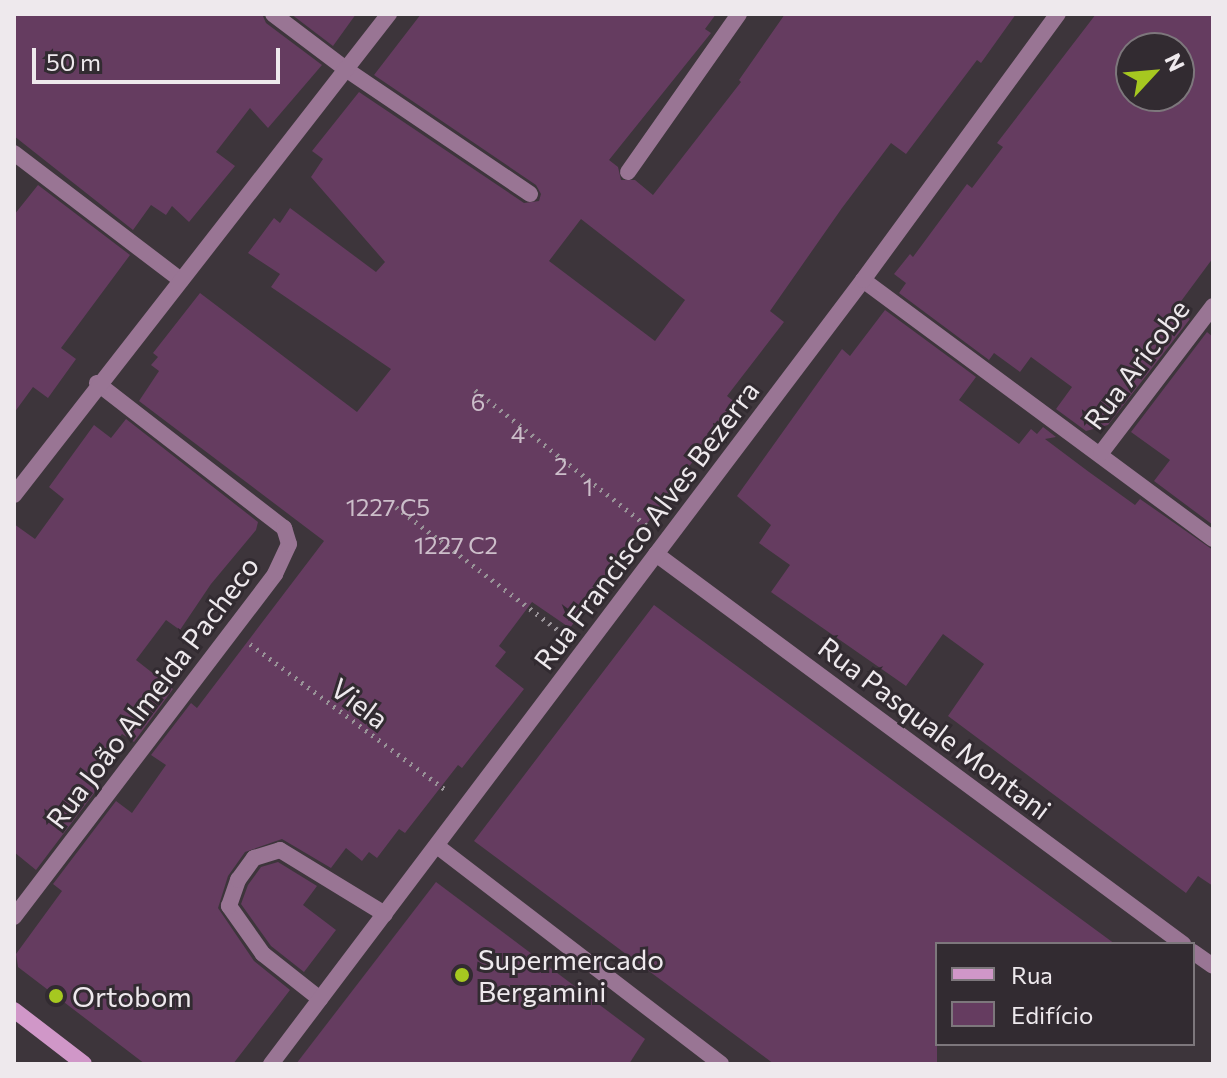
<!DOCTYPE html>
<meta charset="utf-8">
<style>
body{margin:0}
#map{position:relative;width:1227px;height:1078px;overflow:hidden;background:#3d353b;font-family:Commissioner,sans-serif}
div>[style]{position:absolute}
.building>*{inset:0;background:#653c60}
.path>*{height:5px;margin-top:-2.5px;transform-origin:0;background:repeating-linear-gradient(90deg,#999398 0 2px,transparent 0 8px)}
.service>*{height:16px;margin:-8px;padding:0 8px;transform-origin:8px;border-radius:8px;background:#997594}
.minor>*{height:16px;margin:-8px;padding:0 8px;transform-origin:8px;border-radius:8px;background:#997594}
.secondary>*{height:16px;margin:-8px;padding:0 8px;transform-origin:8px;border-radius:8px;background:#d097c8}
.dots>*{width:22px;height:22px;translate:-50% -50%;box-sizing:border-box;border:4px solid #322b31;border-radius:50%}
span{translate:-50% -50%;white-space:nowrap;text-align:center;line-height:1.15;-webkit-text-stroke:6px #322b31;paint-order:stroke}
.number-label{font-size:24px;color:#ccbeca}
.number-label span{-webkit-text-stroke-width:0}
.street-label{font-size:28px;color:#eee9ed}
.poi-label{font-size:28px;color:#eee9ed}
.left{translate:0 -50%;text-align:left}
.frame{position:absolute;inset:0;border:16px solid #eee9ed;pointer-events:none}
.legend{position:absolute;left:935px;top:942px;width:260px;height:104px;box-sizing:border-box;background:#322b31;border:2px solid #7d777c;margin:0;padding:10px 14px;list-style:none;font-size:24px;color:#eee9ed}
.legend li{display:flex;align-items:center;gap:16px;height:40px}
.legend b{width:40px;border:2px solid #7d777c}
.north{position:absolute;left:1115px;top:32px;width:80px;height:80px;box-sizing:border-box;background:#322b31;border:2px solid #7d777c;border-radius:50%;rotate:64deg;font-size:22px;font-weight:700;line-height:32px;text-align:center;color:#eee9ed}
.north::after{content:'';display:block;margin:auto;width:28px;height:36px;background:#a6c820;clip-path:polygon(50% 0,100% 100%,50% 72%,0 100%)}
.scale{position:absolute;left:32px;top:48px;width:248px;height:36px;box-sizing:border-box;border:4px solid #eee9ed;border-top:0;padding-left:10px;font-size:24px;line-height:28px;white-space:nowrap;color:#eee9ed;-webkit-text-stroke:6px #322b31;paint-order:stroke}
</style>
<div id="map">
<div class="building">
<div style="clip-path:polygon(14px 14px,262px 14px,266px 23px,322px 65px,268px 128px,250px 108px,216px 152px,235px 166px,189px 222px,172px 206px,166px 215px,151px 205px,133px 230px,14px 136px)"></div>
<div style="clip-path:polygon(291px 14px,356px 14px,333px 46px)"></div>
<div style="clip-path:polygon(evenodd,421px 14px,716px 14px,705px 29px,711px 33px,609px 160px,618px 167px,621px 180px,635px 180px,653px 195px,741px 82px,739px 80px,785px 14px,1016px 14px,981px 63px,977px 60px,906px 154px,891px 143px,842px 208px,770px 311px,784px 322px,727px 396px,736px 403px,570px 628px,532px 602px,499px 646px,506px 652px,495px 666px,524px 689px,462px 768px,458px 765px,405px 833px,399px 829px,377px 858px,369px 852px,362px 861px,346px 848px,331px 868px,282px 839px,245px 852px,228px 876px,218px 908px,254px 961px,290px 990px,233px 1064px,145px 1064px,18px 967px,16px 954px,62px 891px,53px 884px,116px 801px,132px 813px,166px 765px,151px 755px,191px 703px,197px 708px,324px 541px,139px 401px,159px 371px,151px 365px,158px 357px,153px 353px,200px 293px,357px 412px,391px 369px,271px 287px,280px 274px,248px 253px,274px 218px,280px 223px,290px 208px,376px 272px,385px 262px,311px 177px,323px 159px,312px 151px,359px 92px,524px 203px,539px 201px,541px 194px,536px 185px,374px 75px,421px 14px,581px 219px,685px 300px,655px 341px,549px 261px,581px 219px)"></div>
<div style="clip-path:polygon(evenodd,1096px 14px,1213px 14px,1213px 258px,1176px 308px,1190px 319px,1108px 425px,1086px 431px,1056px 409px,1072px 387px,1031px 357px,1020px 372px,994px 353px,989px 360px,899px 293px,906px 283px,894px 274px,910px 254px,913px 257px,967px 184px,972px 188px,1003px 147px,997px 143px,1096px 14px,1131px 48px,1179px 48px,1179px 96px,1131px 96px,1131px 48px)"></div>
<div style="clip-path:polygon(38px 185px,130px 255px,61px 348px,76px 359px,48px 398px,33px 387px,14px 413px,14px 215px)"></div>
<div style="clip-path:polygon(885px 310px,976px 377px,959px 400px,1019px 444px,1031px 429px,1037px 434px,1043px 427px,1056px 437px,1045px 439px,1089px 472px,1135px 505px,1140px 499px,1213px 550px,1213px 886px,1198px 876px,1186px 893px,948px 716px,984px 664px,943px 634px,906px 686px,771px 592px,790px 565px,759px 543px,771px 525px,737px 496px,842px 349px,850px 356px)"></div>
<div style="clip-path:polygon(1207px 332px,1213px 337px,1213px 525px,1154px 481px,1170px 460px,1131px 432px)"></div>
<div style="clip-path:polygon(126px 419px,258px 522px,256px 530px,211px 584px,180px 630px,166px 620px,136px 660px,173px 689px,134px 742px,122px 734px,105px 756px,88px 781px,98px 788px,36px 870px,14px 852px,14px 524px,35px 539px,64px 499px,49px 487px,94px 425px,111px 438px)"></div>
<div style="clip-path:polygon(654px 605px,685px 628px,1115px 944px,937px 944px,937px 1064px,774px 1064px,474px 841px)"></div>
<div style="clip-path:polygon(278px 862px,317px 886px,303px 905px,336px 930px,304px 972px,271px 946px,241px 904px,248px 885px,261px 867px)"></div>
<div style="clip-path:polygon(436px 882px,645px 1039px,629px 1064px,296px 1064px)"></div>
</div>
<div class="path">
<div style="left:475px;top:390px;width:219px;rotate:38.3deg"></div>
<div style="left:396px;top:507px;width:215px;rotate:37.2deg"></div>
<div style="left:250px;top:644px;width:246px;rotate:36.7deg"></div>
</div>
<div class="service">
<div style="left:97px;top:383px;width:237px;rotate:37.8deg"></div>
<div style="left:320px;top:999px;width:73px;rotate:-141.7deg"></div>
<div style="left:263px;top:954px;width:59px;rotate:-125.3deg"></div>
<div style="left:229px;top:906px;width:28px;rotate:-71deg"></div>
<div style="left:238px;top:880px;width:27px;rotate:-54deg"></div>
<div style="left:254px;top:858px;width:27px;rotate:-17deg"></div>
<div style="left:280px;top:850px;width:123px;rotate:31.4deg"></div>
</div>
<div class="minor">
<div style="left:273px;top:14px;width:93px;rotate:37.1deg"></div>
<div style="left:347px;top:70px;width:221px;rotate:34.1deg"></div>
<div style="left:14px;top:153px;width:210px;rotate:37.3deg"></div>
<div style="left:628px;top:172px;width:193px;rotate:-54.9deg"></div>
<div style="left:863px;top:280px;width:435px;rotate:36.5deg"></div>
<div style="left:1101px;top:453px;width:185px;rotate:-52.7deg"></div>
<div style="left:14px;top:495px;width:610px;rotate:-52.06deg"></div>
<div style="left:656px;top:554px;width:656px;rotate:36.5deg"></div>
<div style="left:437px;top:846px;width:358px;rotate:37.5deg"></div>
<div style="left:14px;top:917px;width:431px;rotate:-52.7deg"></div>
<div style="left:275px;top:574px;width:33px;rotate:-65deg"></div>
<div style="left:289px;top:544px;width:17px;rotate:-107deg"></div>
<div style="left:1193px;top:952px;width:24px;rotate:35deg"></div>
<div style="left:271px;top:1064px;width:982px;rotate:-52.94deg"></div>
<div style="left:863px;top:280px;width:330px;rotate:-53.8deg"></div>
</div>
<div class="secondary">
<div style="left:14px;top:1010px;width:88px;rotate:37.6deg"></div>
</div>
<div class="dots">
<div style="left:462px;top:975px;background:#a6c820"></div>
<div style="left:56px;top:996px;background:#a6c820"></div>
</div>
<div class="number-label">
<span style="left:478px;top:402px">6</span>
<span style="left:518px;top:434px">4</span>
<span style="left:561px;top:466px">2</span>
<span style="left:588px;top:487px">1</span>
<span style="left:388px;top:507px">1227 C5</span>
<span style="left:456px;top:545px">1227 C2</span>
</div>
<div class="street-label">
<span style="left:1136px;top:364px;rotate:-53deg">Rua Aricobe</span>
<span style="left:646px;top:525px;rotate:-53deg">Rua Francisco Alves Bezerra</span>
<span style="left:152px;top:692px;rotate:-53deg">Rua João Almeida Pacheco</span>
<span style="left:360px;top:703px;rotate:37deg">Viela</span>
<span style="left:935px;top:728px;rotate:37deg">Rua Pasquale Montani</span>
</div>
<div class="poi-label">
<span class="left" style="left:478px;top:975px">Supermercado<br>Bergamini</span>
<span class="left" style="left:72px;top:996px">Ortobom</span>
</div>
<div class="frame"></div>
<ul class="legend">
<li><b style="height:10px;background:#d097c8"></b>Rua</li>
<li><b style="height:22px;background:#653c60"></b>Edifício</li>
</ul>
<div class="north">N</div>
<div class="scale">50 m</div>
</div>
